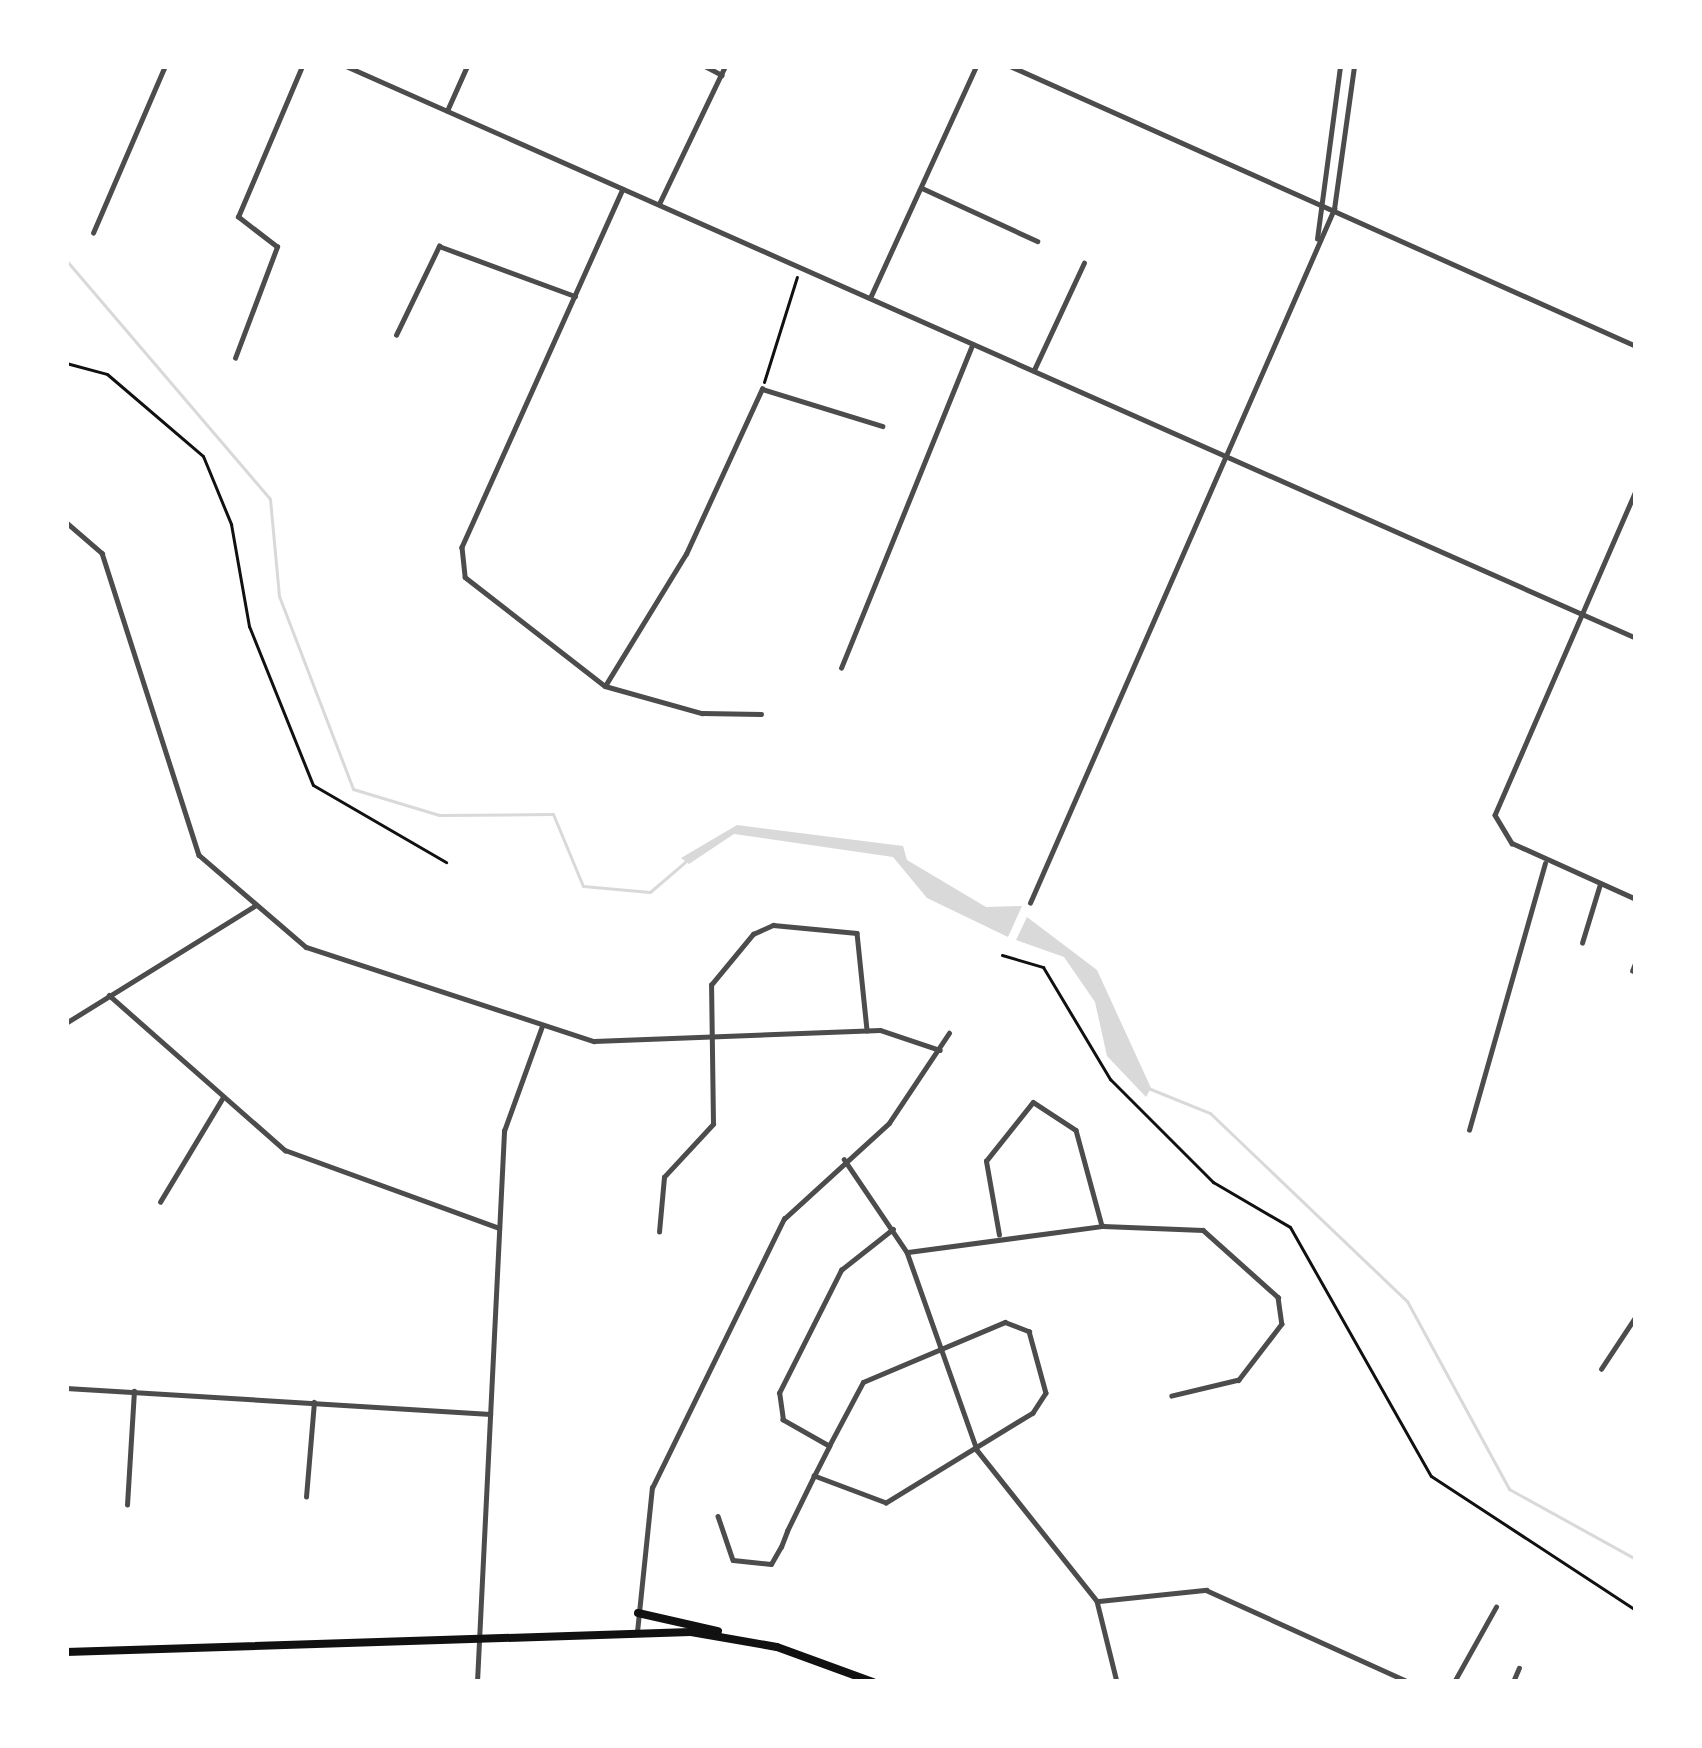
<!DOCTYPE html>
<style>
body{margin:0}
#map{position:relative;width:1702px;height:1748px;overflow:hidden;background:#fff;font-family:Manrope,sans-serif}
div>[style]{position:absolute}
.water>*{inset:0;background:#d9d9d9}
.stream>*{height:3px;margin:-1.5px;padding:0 1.5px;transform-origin:1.5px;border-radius:1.5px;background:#d9d9d9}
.path>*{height:3px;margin:-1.5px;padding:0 1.5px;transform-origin:1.5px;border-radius:1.5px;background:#111}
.minor>*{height:4.5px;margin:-2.25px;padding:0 2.25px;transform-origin:2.25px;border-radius:2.25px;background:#4c4c4c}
.secondary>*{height:8px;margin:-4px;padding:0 4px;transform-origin:4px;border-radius:4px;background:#111}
span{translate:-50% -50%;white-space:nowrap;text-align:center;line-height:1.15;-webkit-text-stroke:9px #fff;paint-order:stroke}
.frame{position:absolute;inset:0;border:69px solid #fff;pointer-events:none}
</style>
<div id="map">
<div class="water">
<div style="clip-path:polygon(737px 825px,903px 846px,907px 860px,986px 907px,1022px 906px,1008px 937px,927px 898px,893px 857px,734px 834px,689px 864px,681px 858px)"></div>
<div style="clip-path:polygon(1027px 917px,1097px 970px,1151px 1088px,1146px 1097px,1107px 1056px,1095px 1002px,1064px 957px,1016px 940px)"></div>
</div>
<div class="stream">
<div style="left:66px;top:260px;width:314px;rotate:49.5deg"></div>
<div style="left:270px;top:499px;width:97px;rotate:84.7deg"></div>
<div style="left:279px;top:596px;width:207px;rotate:69deg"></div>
<div style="left:353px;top:789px;width:90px;rotate:16.8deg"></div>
<div style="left:439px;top:815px;width:114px;rotate:-0.5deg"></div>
<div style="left:553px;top:814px;width:78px;rotate:67.4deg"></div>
<div style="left:583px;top:886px;width:67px;rotate:5.1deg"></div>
<div style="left:650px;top:892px;width:46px;rotate:-40.6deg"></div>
<div style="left:1148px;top:1088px;width:67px;rotate:22deg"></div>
<div style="left:1210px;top:1113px;width:272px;rotate:43.7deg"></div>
<div style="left:1407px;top:1301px;width:214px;rotate:61.5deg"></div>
<div style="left:1509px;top:1489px;width:145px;rotate:28.9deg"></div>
</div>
<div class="path">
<div style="left:66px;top:363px;width:42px;rotate:15deg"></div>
<div style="left:107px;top:374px;width:126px;rotate:40.5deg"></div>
<div style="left:203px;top:456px;width:74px;rotate:67.6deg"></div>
<div style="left:231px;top:524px;width:104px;rotate:80deg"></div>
<div style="left:249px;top:626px;width:171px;rotate:68.1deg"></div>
<div style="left:313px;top:785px;width:154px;rotate:30.1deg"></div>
<div style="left:764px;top:382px;width:110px;rotate:-72.6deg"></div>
<div style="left:1002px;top:955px;width:43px;rotate:16.3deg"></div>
<div style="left:1043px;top:967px;width:131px;rotate:59.1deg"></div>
<div style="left:1110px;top:1079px;width:146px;rotate:45deg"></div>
<div style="left:1213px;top:1182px;width:89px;rotate:30.3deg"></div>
<div style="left:1290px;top:1227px;width:286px;rotate:60.5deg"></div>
<div style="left:1431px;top:1476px;width:245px;rotate:33.2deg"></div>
</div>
<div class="minor">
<div style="left:346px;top:66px;width:1411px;rotate:23.91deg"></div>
<div style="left:705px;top:66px;width:19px;rotate:28deg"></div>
<div style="left:1010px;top:66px;width:686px;rotate:24.1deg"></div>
<div style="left:447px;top:111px;width:49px;rotate:-66deg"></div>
<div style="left:922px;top:188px;width:127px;rotate:24.7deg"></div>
<div style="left:623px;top:189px;width:393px;rotate:114.2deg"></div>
<div style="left:462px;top:547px;width:30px;rotate:84deg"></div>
<div style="left:465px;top:577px;width:177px;rotate:37.9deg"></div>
<div style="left:605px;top:686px;width:155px;rotate:-58.5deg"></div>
<div style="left:686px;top:554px;width:182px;rotate:-65.3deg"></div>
<div style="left:762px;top:389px;width:126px;rotate:17.1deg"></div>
<div style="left:659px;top:204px;width:153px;rotate:-64.4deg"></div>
<div style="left:93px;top:233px;width:182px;rotate:-66.7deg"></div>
<div style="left:1317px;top:239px;width:175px;rotate:-82.4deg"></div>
<div style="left:870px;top:298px;width:255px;rotate:-65.4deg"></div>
<div style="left:396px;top:335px;width:99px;rotate:-64.2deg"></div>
<div style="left:439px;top:246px;width:145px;rotate:20.2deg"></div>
<div style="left:235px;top:358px;width:119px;rotate:-69.3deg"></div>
<div style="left:277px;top:247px;width:49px;rotate:-142.4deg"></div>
<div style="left:238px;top:217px;width:164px;rotate:-67deg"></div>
<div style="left:1034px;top:370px;width:118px;rotate:-65deg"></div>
<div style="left:1636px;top:491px;width:353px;rotate:113.5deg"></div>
<div style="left:1495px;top:815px;width:33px;rotate:59deg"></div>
<div style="left:1512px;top:843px;width:136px;rotate:24.3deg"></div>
<div style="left:66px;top:522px;width:48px;rotate:40.7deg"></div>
<div style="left:102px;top:553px;width:317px;rotate:72.2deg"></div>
<div style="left:199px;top:855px;width:141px;rotate:40.7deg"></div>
<div style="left:306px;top:947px;width:303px;rotate:18.1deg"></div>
<div style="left:594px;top:1041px;width:286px;rotate:-2.2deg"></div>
<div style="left:880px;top:1030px;width:63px;rotate:18.4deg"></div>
<div style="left:841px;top:668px;width:349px;rotate:-67.9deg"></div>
<div style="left:605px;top:686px;width:101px;rotate:15.6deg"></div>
<div style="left:702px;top:713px;width:59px;rotate:1deg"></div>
<div style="left:1030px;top:903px;width:758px;rotate:-66.34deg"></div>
<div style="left:1334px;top:209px;width:144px;rotate:-82deg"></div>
<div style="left:1582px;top:943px;width:62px;rotate:-73deg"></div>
<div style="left:1632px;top:971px;width:11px;rotate:-68deg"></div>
<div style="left:109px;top:995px;width:235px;rotate:41.4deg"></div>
<div style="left:285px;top:1150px;width:228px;rotate:20deg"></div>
<div style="left:66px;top:1023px;width:222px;rotate:-31.8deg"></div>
<div style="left:1469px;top:1130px;width:277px;rotate:-74.1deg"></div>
<div style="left:844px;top:1159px;width:112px;rotate:55.9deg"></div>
<div style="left:907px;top:1252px;width:210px;rotate:70.5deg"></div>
<div style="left:977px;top:1450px;width:193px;rotate:51.5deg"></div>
<div style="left:1097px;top:1601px;width:83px;rotate:76.1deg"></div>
<div style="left:160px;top:1202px;width:120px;rotate:-59deg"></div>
<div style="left:659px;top:1232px;width:55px;rotate:-84.8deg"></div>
<div style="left:664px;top:1177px;width:72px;rotate:-47.2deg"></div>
<div style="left:713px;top:1124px;width:139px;rotate:-90.8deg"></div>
<div style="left:711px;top:985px;width:66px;rotate:-50.5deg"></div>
<div style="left:753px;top:934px;width:22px;rotate:-24deg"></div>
<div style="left:773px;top:925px;width:84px;rotate:5.4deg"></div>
<div style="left:857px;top:933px;width:98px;rotate:84.1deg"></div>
<div style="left:999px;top:1235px;width:75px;rotate:-100deg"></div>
<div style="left:986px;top:1161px;width:75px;rotate:-51.5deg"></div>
<div style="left:1033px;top:1102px;width:51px;rotate:33.1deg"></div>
<div style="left:1076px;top:1130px;width:99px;rotate:74.8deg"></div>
<div style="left:908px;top:1252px;width:197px;rotate:-7.6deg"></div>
<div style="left:1103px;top:1226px;width:100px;rotate:2.3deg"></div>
<div style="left:1203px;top:1230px;width:101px;rotate:41.8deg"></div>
<div style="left:1278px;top:1297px;width:27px;rotate:82deg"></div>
<div style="left:1282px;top:1324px;width:71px;rotate:127.5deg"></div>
<div style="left:1239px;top:1380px;width:69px;rotate:166.6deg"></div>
<div style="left:1601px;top:1369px;width:64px;rotate:-56.6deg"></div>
<div style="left:66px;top:1388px;width:425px;rotate:3.5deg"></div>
<div style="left:827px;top:1445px;width:51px;rotate:-150.4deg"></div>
<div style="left:783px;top:1420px;width:27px;rotate:-98deg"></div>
<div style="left:779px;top:1393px;width:138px;rotate:-63.2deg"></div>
<div style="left:841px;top:1270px;width:66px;rotate:-38.3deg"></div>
<div style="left:306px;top:1497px;width:95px;rotate:-85.2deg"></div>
<div style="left:127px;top:1505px;width:114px;rotate:-86.5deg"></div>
<div style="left:718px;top:1516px;width:46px;rotate:71.2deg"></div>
<div style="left:733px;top:1560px;width:38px;rotate:6deg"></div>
<div style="left:771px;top:1564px;width:20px;rotate:-60deg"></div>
<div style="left:781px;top:1547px;width:17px;rotate:-69deg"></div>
<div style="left:787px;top:1531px;width:61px;rotate:-63.9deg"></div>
<div style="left:814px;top:1476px;width:34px;rotate:-63deg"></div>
<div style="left:829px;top:1446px;width:72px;rotate:-62deg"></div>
<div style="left:863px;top:1382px;width:154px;rotate:-22.9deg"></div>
<div style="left:1005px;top:1322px;width:26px;rotate:21deg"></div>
<div style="left:1029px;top:1331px;width:64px;rotate:74.7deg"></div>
<div style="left:1046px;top:1393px;width:24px;rotate:123deg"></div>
<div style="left:1033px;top:1413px;width:172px;rotate:148.5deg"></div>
<div style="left:886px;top:1503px;width:77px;rotate:-159.4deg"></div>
<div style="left:1099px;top:1601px;width:108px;rotate:-5.9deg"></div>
<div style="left:1206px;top:1590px;width:223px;rotate:24.4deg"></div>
<div style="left:637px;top:1632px;width:145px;rotate:-84.1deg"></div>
<div style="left:652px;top:1488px;width:300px;rotate:-63.9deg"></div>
<div style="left:784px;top:1219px;width:142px;rotate:-42.4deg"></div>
<div style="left:889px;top:1123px;width:108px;rotate:-56.3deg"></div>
<div style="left:477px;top:1682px;width:552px;rotate:-87.19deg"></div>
<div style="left:504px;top:1131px;width:112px;rotate:-70.1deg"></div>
<div style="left:1454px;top:1682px;width:86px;rotate:-60.8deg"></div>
<div style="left:1513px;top:1682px;width:15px;rotate:-67deg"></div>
</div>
<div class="secondary">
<div style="left:638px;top:1613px;width:82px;rotate:12.7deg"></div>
<div style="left:66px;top:1652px;width:625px;rotate:-1.83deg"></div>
<div style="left:691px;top:1632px;width:87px;rotate:9.9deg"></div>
<div style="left:777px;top:1647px;width:102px;rotate:20deg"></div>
</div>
<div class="frame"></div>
</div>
